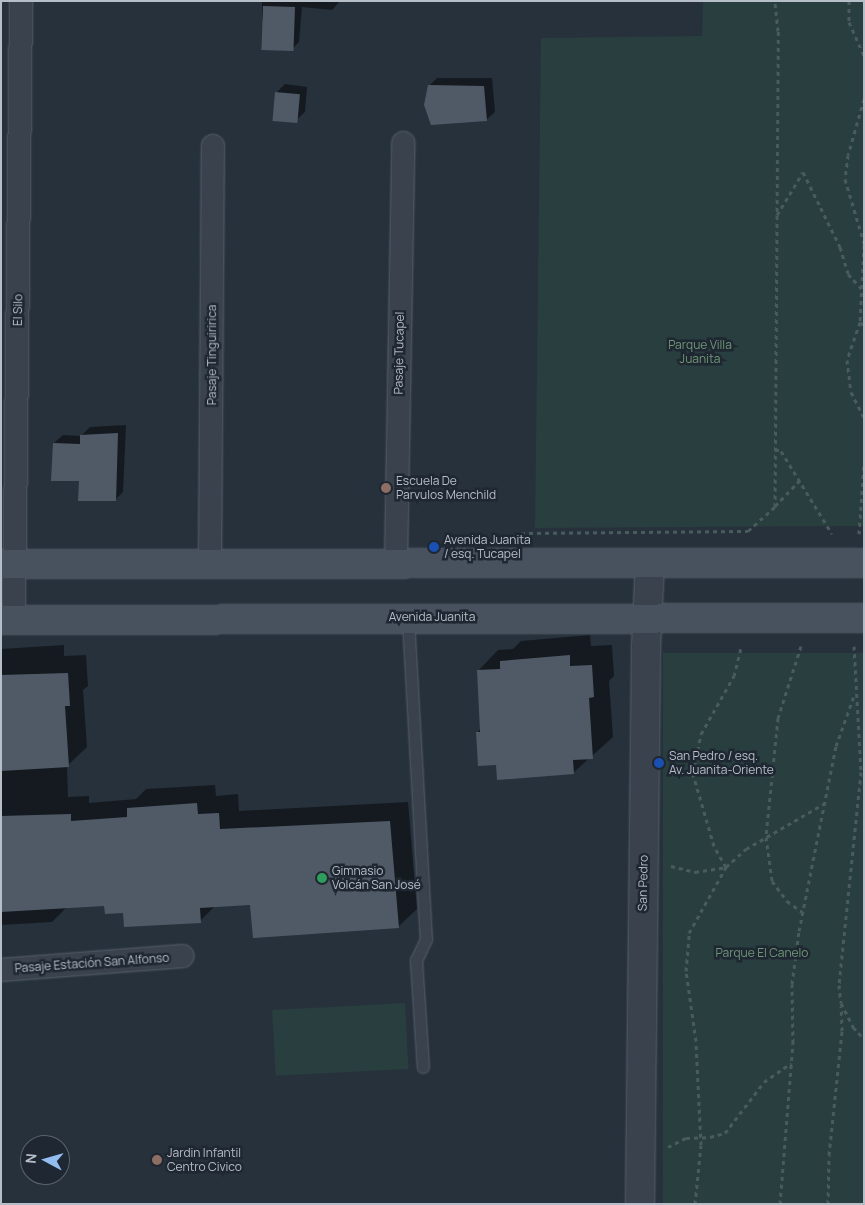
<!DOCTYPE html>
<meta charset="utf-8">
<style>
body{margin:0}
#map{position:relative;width:865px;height:1205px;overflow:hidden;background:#26313c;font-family:Manrope,sans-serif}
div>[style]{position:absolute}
.green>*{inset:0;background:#293e3e;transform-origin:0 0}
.shadow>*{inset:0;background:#0007}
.building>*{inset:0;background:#505a67;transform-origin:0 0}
.path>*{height:3px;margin-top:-1.5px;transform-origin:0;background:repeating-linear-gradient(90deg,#485b5d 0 4px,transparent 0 8px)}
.roads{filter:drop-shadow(0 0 1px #58616b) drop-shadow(0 0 1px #58616b)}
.service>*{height:11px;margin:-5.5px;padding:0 5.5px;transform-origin:5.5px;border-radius:5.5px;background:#3a434d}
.minor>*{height:22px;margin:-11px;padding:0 11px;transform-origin:11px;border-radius:11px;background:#3a434d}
.tertiary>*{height:28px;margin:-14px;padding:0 14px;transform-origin:14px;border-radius:14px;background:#3a434d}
.secondary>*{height:28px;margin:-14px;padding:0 14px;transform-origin:14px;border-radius:14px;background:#48525f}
.dots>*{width:14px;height:14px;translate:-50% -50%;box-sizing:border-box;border:2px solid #1f2832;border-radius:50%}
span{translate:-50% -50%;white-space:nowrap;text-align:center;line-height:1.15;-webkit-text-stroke:5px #1f2832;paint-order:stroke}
.street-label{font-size:12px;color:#b6bec8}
.park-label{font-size:12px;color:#6f9776}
.poi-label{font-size:12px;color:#b6bec8}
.left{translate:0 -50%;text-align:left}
.frame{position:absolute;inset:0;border:2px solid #b6bec8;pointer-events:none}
.north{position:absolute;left:20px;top:1135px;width:50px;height:50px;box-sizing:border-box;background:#1f2832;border:1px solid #5b646e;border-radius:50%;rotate:276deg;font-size:14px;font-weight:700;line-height:20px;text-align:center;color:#b6bec8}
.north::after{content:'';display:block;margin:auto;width:18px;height:22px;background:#93bcf0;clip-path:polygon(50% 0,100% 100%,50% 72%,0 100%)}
</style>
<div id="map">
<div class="green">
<div style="clip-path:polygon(703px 1px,864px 1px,864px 526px,535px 528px,541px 38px,702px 36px)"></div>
<div style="left:663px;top:653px;width:201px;height:551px"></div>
<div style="left:405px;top:1003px;width:66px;height:133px;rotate:87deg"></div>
</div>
<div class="shadow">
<div style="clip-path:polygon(262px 1px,340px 1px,332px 10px,302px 7px,299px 42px,291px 50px,262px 20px)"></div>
<div style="clip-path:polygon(437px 78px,492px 78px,495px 112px,486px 120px,429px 86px)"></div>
<div style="clip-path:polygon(285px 84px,307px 87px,305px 112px,296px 120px,277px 92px)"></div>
<div style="clip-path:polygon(126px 425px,123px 492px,115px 500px,80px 480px,54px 443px,63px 435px,81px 436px,90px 427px)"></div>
<div style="clip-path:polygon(590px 635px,591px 646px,612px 645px,614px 676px,609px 681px,613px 737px,573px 773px,497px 763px,477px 733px,481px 728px,478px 671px,498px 650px,513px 649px,521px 641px)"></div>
<div style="clip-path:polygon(64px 645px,64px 656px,86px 655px,88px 686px,83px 690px,87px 747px,67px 766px,68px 797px,89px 796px,89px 803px,136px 799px,146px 789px,215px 785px,216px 796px,238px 794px,239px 811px,408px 802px,417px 909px,398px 927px,252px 904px,215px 906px,200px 921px,124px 911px,106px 905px,67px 907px,52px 922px,1px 925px,1px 649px)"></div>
</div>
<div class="building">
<div style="left:263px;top:6px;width:32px;height:44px;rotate:2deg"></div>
<div style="clip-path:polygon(428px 85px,484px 86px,487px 121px,431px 125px,424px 105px)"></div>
<div style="left:275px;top:92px;width:25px;height:29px;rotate:5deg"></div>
<div style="clip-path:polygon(118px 433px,116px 501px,78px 501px,79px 481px,51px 481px,53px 443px,80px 444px,80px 435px)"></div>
<div style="clip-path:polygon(570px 655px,570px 666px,592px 665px,594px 697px,589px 698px,593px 759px,573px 760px,574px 774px,497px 780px,496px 765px,478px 766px,476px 732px,480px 732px,477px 670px,500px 669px,500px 661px)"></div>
<div style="clip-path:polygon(68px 673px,70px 706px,65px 706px,69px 767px,1px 771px,1px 675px)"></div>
<div style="clip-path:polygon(197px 803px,198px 814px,219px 813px,220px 829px,390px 821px,399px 928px,253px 938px,250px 905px,200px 908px,201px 923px,124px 927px,123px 913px,105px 914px,104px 906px,1px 912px,1px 816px,71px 814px,71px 821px,127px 817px,127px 808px)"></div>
</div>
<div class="path">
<div style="left:849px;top:1px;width:21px;rotate:90deg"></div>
<div style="left:849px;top:22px;width:37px;rotate:66deg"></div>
<div style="left:864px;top:99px;width:58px;rotate:105.9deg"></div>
<div style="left:848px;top:155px;width:24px;rotate:97deg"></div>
<div style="left:845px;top:179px;width:67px;rotate:73.5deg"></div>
<div style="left:777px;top:215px;width:50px;rotate:-58.8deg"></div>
<div style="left:803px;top:172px;width:84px;rotate:63.7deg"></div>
<div style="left:840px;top:247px;width:28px;rotate:73deg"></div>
<div style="left:848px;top:274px;width:21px;rotate:47deg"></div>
<div style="left:864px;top:245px;width:77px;rotate:93deg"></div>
<div style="left:860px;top:322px;width:40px;rotate:108.9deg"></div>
<div style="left:847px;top:360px;width:32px;rotate:83deg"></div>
<div style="left:851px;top:392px;width:28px;rotate:63deg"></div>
<div style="left:860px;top:322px;width:6px;rotate:45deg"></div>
<div style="left:775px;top:449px;width:6px;rotate:18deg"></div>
<div style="left:781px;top:451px;width:97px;rotate:58.4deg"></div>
<div style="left:775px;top:506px;width:36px;rotate:-46deg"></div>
<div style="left:521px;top:533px;width:227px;rotate:-0.5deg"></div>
<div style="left:748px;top:531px;width:36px;rotate:-42deg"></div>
<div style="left:775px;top:507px;width:476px;rotate:-89.6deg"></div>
<div style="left:778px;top:31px;width:30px;rotate:-96deg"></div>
<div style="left:859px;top:534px;width:71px;rotate:-86deg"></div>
<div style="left:801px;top:646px;width:76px;rotate:107.7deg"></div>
<div style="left:778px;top:718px;width:120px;rotate:95.8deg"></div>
<div style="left:766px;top:837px;width:44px;rotate:82.2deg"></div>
<div style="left:772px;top:881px;width:25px;rotate:53deg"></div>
<div style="left:787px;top:901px;width:19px;rotate:36deg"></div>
<div style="left:854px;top:646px;width:126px;rotate:86.8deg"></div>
<div style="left:861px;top:772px;width:214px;rotate:95.9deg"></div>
<div style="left:839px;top:985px;width:18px;rotate:84deg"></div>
<div style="left:841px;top:1003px;width:27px;rotate:63deg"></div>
<div style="left:853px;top:1027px;width:16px;rotate:47deg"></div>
<div style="left:671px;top:866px;width:25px;rotate:14deg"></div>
<div style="left:695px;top:872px;width:31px;rotate:-9deg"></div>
<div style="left:726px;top:867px;width:24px;rotate:-120deg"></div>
<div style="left:714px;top:846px;width:75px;rotate:-106.3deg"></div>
<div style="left:693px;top:774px;width:41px;rotate:-78.7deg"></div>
<div style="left:701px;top:734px;width:67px;rotate:-60.4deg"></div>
<div style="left:734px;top:676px;width:30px;rotate:-76deg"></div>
<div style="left:668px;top:1147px;width:20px;rotate:-27deg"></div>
<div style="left:686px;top:1138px;width:24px;rotate:-2deg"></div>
<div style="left:710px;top:1137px;width:16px;rotate:-15deg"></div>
<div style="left:725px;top:1133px;width:64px;rotate:-52.6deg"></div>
<div style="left:764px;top:1082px;width:33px;rotate:-35deg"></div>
<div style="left:695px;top:1204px;width:59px;rotate:-84.2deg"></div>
<div style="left:701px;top:1145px;width:104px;rotate:-92.8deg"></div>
<div style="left:696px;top:1041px;width:71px;rotate:-98.1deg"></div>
<div style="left:686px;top:971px;width:38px;rotate:-85deg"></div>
<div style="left:689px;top:933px;width:76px;rotate:-60.7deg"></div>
<div style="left:726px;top:867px;width:27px;rotate:-42deg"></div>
<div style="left:746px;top:849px;width:91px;rotate:-30.2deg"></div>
<div style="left:780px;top:1204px;width:162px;rotate:-85.4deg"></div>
<div style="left:793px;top:1043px;width:59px;rotate:-91deg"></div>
<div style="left:792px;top:984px;width:53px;rotate:-82.5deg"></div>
<div style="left:799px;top:931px;width:189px;rotate:-78.7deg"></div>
<div style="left:836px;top:746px;width:56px;rotate:-70.3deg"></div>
<div style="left:828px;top:1204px;width:49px;rotate:-88.8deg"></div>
<div style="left:829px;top:1155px;width:125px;rotate:-84deg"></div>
<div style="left:842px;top:1031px;width:25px;rotate:-92deg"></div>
</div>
<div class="roads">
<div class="service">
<div style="left:408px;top:619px;width:321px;rotate:86.8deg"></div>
<div style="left:426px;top:939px;width:23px;rotate:115deg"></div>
<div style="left:416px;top:960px;width:107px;rotate:86.3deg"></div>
</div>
<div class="minor">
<div style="left:396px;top:563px;width:420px;rotate:-89deg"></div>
<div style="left:210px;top:564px;width:418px;rotate:-89.6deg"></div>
<div style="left:14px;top:620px;width:619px;rotate:-89.35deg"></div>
<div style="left:1px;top:970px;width:182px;rotate:-4.4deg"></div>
</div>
<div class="tertiary">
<div style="left:640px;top:1204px;width:557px;rotate:-89.38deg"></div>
<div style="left:646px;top:647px;width:84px;rotate:-87.3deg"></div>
</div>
<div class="secondary">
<div style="left:1px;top:564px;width:863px;rotate:-0.07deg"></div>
<div style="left:1px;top:620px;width:863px;rotate:-0.13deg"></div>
</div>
</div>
<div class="dots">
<div style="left:386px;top:488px;background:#8d6e63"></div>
<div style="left:434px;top:547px;background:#1a4fb4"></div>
<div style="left:659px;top:763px;background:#1a4fb4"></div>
<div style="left:322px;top:878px;background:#2e9e5b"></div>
<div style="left:157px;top:1160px;background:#8d6e63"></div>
</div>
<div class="street-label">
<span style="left:18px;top:310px;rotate:-89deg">El Silo</span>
<span style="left:399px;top:353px;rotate:-89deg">Pasaje Tucapel</span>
<span style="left:212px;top:355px;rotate:-90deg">Pasaje Tinguiririca</span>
<span style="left:432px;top:617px">Avenida Juanita</span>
<span style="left:643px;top:883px;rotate:-89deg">San Pedro</span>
<span style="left:92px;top:963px;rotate:-4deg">Pasaje Estación San Alfonso</span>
</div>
<div class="park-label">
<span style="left:700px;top:352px">Parque Villa<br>Juanita</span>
<span style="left:762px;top:953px">Parque El Canelo</span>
</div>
<div class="poi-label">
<span class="left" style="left:396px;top:488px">Escuela De<br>Parvulos Menchild</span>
<span class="left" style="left:444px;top:547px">Avenida Juanita<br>/ esq. Tucapel</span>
<span class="left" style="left:669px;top:763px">San Pedro / esq.<br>Av. Juanita-Oriente</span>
<span class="left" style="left:332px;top:878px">Gimnasio<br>Volcán San José</span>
<span class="left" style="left:167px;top:1160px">Jardin Infantil<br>Centro Civico</span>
</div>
<div class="frame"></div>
<div class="north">N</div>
</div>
